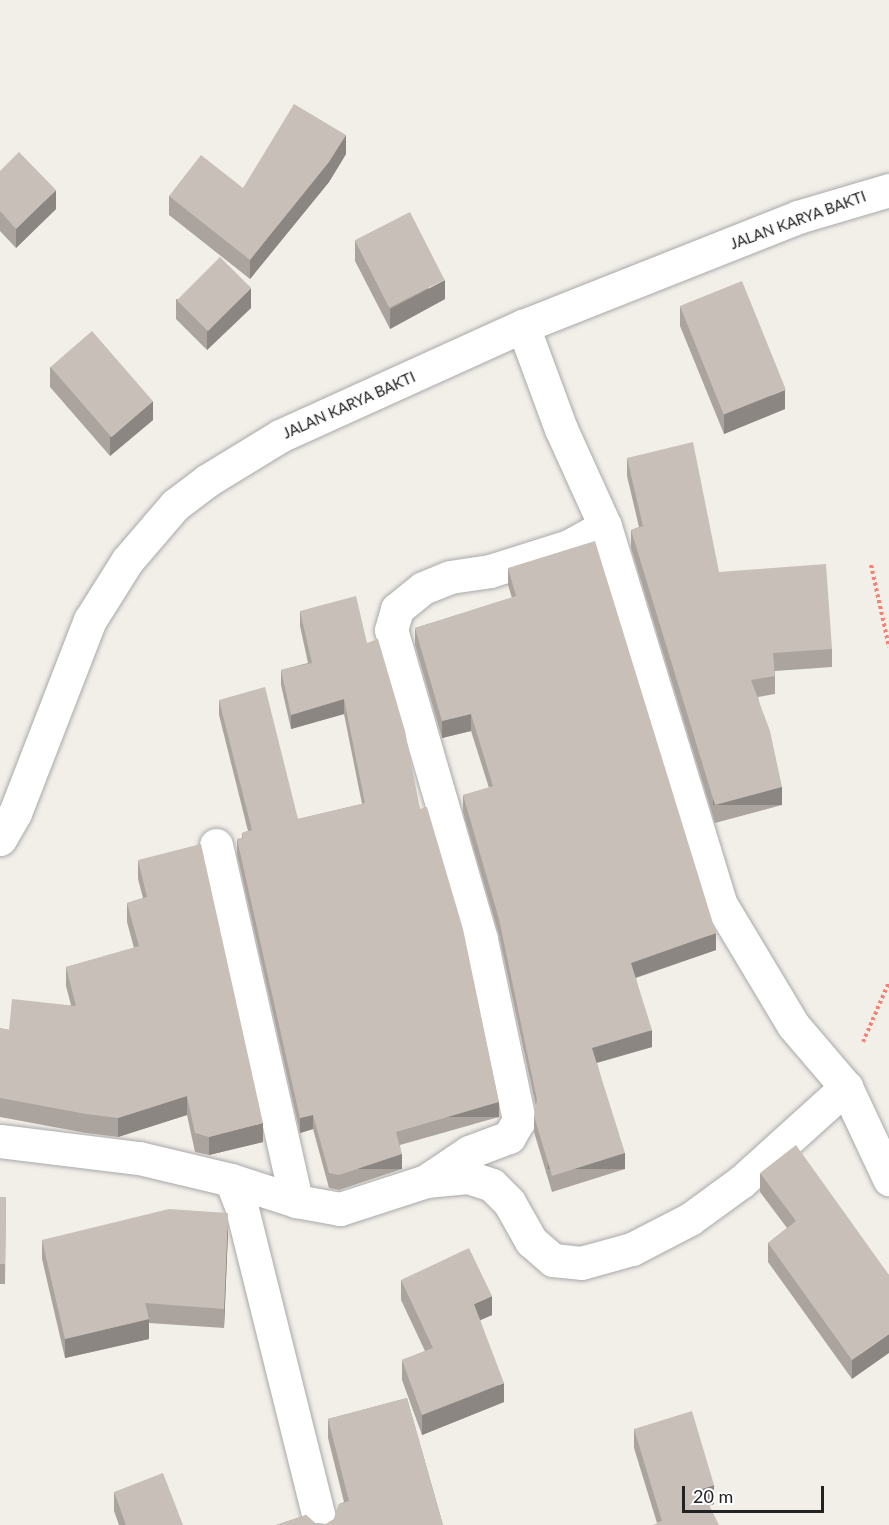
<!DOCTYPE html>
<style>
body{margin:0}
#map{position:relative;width:889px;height:1525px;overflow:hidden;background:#f2efe9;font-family:Lato,sans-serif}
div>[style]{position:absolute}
.path>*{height:4px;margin-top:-2px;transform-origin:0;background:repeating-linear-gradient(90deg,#fa8072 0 3px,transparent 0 6px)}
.roads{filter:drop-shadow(0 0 2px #a9a9a9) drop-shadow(0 0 2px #a9a9a9)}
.street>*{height:33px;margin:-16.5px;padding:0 16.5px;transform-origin:16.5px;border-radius:16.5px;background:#fff}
.wall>*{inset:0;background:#aba49e}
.shaded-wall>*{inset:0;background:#8b8681;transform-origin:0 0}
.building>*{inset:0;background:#c7bfb8;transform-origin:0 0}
span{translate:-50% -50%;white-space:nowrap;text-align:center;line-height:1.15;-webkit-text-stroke:4.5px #fff;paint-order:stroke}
.street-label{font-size:15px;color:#222}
.scale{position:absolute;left:682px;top:1486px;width:142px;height:27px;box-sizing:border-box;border:3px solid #222;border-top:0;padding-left:8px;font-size:18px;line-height:21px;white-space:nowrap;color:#222;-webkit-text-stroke:4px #fff;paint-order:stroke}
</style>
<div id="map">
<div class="path">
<div style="left:871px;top:565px;width:84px;rotate:77.6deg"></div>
<div style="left:863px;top:1042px;width:65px;rotate:-66.6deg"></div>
</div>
<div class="roads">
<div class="street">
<div style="left:605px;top:526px;width:394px;rotate:73deg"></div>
<div style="left:720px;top:903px;width:142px;rotate:59.1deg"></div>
<div style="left:793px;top:1025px;width:82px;rotate:49.5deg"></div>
<div style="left:0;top:839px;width:30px;rotate:-60deg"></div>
<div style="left:15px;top:813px;width:207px;rotate:-68.8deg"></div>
<div style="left:90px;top:620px;width:70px;rotate:-57.9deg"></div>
<div style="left:127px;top:561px;width:74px;rotate:-49.4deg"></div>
<div style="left:175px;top:505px;width:41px;rotate:-37.1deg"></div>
<div style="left:208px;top:480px;width:84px;rotate:-31.4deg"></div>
<div style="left:280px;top:436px;width:267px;rotate:-24.4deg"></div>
<div style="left:523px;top:326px;width:296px;rotate:-21.6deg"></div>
<div style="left:798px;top:217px;width:95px;rotate:-16.5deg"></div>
<div style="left:216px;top:845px;width:365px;rotate:77.3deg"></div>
<div style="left:0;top:1141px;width:140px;rotate:7deg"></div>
<div style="left:139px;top:1158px;width:95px;rotate:13.4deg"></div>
<div style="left:231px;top:1180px;width:31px;rotate:69deg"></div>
<div style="left:242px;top:1209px;width:326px;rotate:76deg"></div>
<div style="left:231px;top:1180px;width:68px;rotate:17.9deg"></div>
<div style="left:296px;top:1201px;width:45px;rotate:10.3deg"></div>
<div style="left:340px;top:1209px;width:90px;rotate:-18deg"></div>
<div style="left:426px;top:1181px;width:42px;rotate:-5.4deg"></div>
<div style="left:468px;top:1177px;width:25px;rotate:18deg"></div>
<div style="left:492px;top:1185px;width:24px;rotate:45deg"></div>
<div style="left:509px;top:1202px;width:45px;rotate:60.6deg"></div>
<div style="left:531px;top:1241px;width:29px;rotate:41deg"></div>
<div style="left:553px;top:1260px;width:28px;rotate:6deg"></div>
<div style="left:581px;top:1263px;width:53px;rotate:-15.4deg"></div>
<div style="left:632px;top:1249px;width:65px;rotate:-27.3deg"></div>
<div style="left:690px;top:1219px;width:63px;rotate:-36deg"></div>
<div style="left:741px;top:1182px;width:142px;rotate:-42.1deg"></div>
<div style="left:846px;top:1087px;width:102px;rotate:64.9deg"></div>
<div style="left:426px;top:1181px;width:52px;rotate:-34deg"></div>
<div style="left:469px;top:1152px;width:43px;rotate:-20.6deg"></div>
<div style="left:509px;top:1137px;width:20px;rotate:-60deg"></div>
<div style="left:519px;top:1120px;width:185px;rotate:-101.9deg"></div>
<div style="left:481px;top:939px;width:322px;rotate:-106.2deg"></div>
<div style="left:391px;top:630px;width:22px;rotate:-74deg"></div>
<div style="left:397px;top:609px;width:33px;rotate:-39deg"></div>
<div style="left:423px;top:588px;width:29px;rotate:-22deg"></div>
<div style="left:450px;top:577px;width:40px;rotate:-8.5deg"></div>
<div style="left:490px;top:571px;width:83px;rotate:-17.6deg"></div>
<div style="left:569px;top:546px;width:41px;rotate:-29.1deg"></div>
<div style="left:605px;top:526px;width:107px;rotate:-114.4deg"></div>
<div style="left:561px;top:429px;width:110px;rotate:-110.3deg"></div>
</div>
</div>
<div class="wall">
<div style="clip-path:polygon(346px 154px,329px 182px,250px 279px,169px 215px,169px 196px,243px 188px)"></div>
<div style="clip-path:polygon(0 171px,56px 209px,16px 248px,0 231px)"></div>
<div style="clip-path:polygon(355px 241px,445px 299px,390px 329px,355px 261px)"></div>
<div style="clip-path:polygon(176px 299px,251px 308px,207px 350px,176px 319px)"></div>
<div style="clip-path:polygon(680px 306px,785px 409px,724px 434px,680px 326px)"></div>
<div style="clip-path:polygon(50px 367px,153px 420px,110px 456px,50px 387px)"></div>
<div style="clip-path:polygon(627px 458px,719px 572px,832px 649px,832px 667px,775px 671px,775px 694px,758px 697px,782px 805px,715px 823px,631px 548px,631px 530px,639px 527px,627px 476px)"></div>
<div style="clip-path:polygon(508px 568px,716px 950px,636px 978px,652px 1047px,597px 1063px,625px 1169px,552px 1192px,534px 1132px,534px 1116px,536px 1107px,499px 935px,463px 812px,463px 795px,489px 788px,471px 731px,442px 738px,415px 645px,415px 628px,512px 598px,508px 585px)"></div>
<div style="clip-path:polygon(300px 611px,367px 643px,420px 809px,499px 1117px,400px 1145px,402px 1169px,339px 1190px,329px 1188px,313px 1129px,300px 1133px,237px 854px,237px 839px,242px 838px,242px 833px,248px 831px,219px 715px,219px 700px,298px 819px,362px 804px,344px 714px,291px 729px,281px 685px,281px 670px,308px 663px,300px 626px)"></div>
<div style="clip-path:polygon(138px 860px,263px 1142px,209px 1155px,195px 1152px,187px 1115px,118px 1137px,86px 1133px,0 1117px,0 1028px,9px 1030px,71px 1005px,66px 986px,66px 967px,134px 948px,127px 922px,127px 903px,143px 898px,138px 879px)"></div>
<div style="clip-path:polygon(760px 1173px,889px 1275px,852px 1379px,768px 1262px,768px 1243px,787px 1228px,760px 1192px)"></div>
<div style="clip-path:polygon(0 1197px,6px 1197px,5px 1284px,0 1284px)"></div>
<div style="clip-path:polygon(228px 1232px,224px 1328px,149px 1323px,149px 1339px,65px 1358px,42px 1259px,42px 1240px)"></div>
<div style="clip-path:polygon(401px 1280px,492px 1315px,480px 1320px,504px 1402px,422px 1435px,402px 1380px,402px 1360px,425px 1351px,401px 1300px)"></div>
<div style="clip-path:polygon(407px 1398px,443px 1525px,276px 1525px,306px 1515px,315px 1523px,326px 1524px,334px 1519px,339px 1504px,344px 1502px,328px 1438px,328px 1419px)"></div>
<div style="clip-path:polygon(634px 1429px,714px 1504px,657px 1523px,634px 1448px)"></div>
<div style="clip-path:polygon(114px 1492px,183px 1525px,119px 1525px,114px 1511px)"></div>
</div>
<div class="shaded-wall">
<div style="clip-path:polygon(346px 135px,346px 154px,329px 182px,250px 279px,250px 260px)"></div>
<div style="clip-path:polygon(56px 190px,56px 209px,16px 248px,16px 229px)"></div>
<div style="clip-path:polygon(445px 280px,445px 299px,390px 329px,390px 309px)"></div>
<div style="clip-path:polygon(251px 288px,251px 308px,207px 350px,207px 331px)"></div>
<div style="clip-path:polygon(785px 390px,785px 409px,724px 434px,724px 414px)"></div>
<div style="clip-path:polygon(153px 401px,153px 420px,110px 456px,110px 437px)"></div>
<div style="clip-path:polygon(344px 699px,344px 714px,291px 729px,291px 715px)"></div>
<div style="clip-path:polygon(471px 714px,471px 731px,442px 738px,442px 721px)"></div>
<div style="left:782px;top:787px;width:18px;height:69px;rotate:90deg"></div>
<div style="clip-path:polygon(716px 933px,716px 950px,631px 979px,631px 963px)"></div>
<div style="clip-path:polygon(652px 1030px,652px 1047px,592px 1064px,592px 1048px)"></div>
<div style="clip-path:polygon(187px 1096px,187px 1115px,118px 1137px,118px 1118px)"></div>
<div style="left:499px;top:1102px;width:15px;height:107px;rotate:90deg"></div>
<div style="clip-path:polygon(313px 1115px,313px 1129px,300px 1133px,300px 1118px)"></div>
<div style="clip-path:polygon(263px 1123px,263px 1142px,209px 1155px,209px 1137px)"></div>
<div style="left:625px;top:1153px;width:16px;height:77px;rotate:90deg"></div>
<div style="left:402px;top:1154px;width:15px;height:66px;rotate:90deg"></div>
<div style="clip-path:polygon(228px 1213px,228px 1232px,224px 1328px,224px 1309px)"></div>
<div style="clip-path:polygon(492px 1296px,492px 1315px,474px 1323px,474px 1304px)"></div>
<div style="clip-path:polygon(149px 1319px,149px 1339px,65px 1358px,65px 1339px)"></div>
<div style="clip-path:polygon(889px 1334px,889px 1353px,852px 1379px,852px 1360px)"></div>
<div style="clip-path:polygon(504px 1383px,504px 1402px,422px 1435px,422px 1415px)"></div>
<div style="clip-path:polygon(714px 1485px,714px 1504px,701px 1508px,701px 1489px)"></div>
</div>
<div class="building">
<div style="clip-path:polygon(294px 104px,346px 135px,329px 162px,250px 260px,169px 196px,201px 155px,243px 188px)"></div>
<div style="clip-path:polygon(19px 152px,56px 190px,16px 229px,0 211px,0 171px)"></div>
<div style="left:410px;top:212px;width:76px;height:62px;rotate:63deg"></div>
<div style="left:220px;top:257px;width:44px;height:61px;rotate:45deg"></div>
<div style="left:742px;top:281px;width:117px;height:67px;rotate:68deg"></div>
<div style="left:92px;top:331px;width:93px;height:55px;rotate:49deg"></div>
<div style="clip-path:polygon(693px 442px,719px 572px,826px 564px,832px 649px,773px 653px,775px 676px,751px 680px,770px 731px,782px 787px,715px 805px,631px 530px,643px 526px,627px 458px)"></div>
<div style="clip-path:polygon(595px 541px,716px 933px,631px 963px,652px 1030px,592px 1048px,625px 1153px,552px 1176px,534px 1116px,537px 1100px,499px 919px,463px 795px,493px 786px,471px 714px,442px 721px,415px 628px,516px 596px,508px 568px)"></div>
<div style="clip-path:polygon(356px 596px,367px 643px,378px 639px,405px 731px,420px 809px,427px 807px,463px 929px,499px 1102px,396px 1132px,402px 1154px,339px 1175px,329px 1173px,313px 1115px,300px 1118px,237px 839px,243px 838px,242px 833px,252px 830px,219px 700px,265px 687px,298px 819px,365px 803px,344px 699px,291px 715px,281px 670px,312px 663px,300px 611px)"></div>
<div style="clip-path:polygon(201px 844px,263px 1123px,209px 1137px,195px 1133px,187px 1096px,118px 1118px,86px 1114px,0 1098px,0 1028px,9px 1030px,12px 999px,76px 1006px,66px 967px,139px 946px,127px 903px,147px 897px,138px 860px)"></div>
<div style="clip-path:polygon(796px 1145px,889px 1275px,889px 1334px,852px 1360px,768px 1243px,796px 1221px,760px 1173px)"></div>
<div style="clip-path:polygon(0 1197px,6px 1197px,5px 1264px,0 1264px)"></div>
<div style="clip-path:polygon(169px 1209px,228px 1213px,224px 1309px,145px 1303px,149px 1319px,65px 1339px,42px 1240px)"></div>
<div style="clip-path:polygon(469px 1248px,492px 1296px,474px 1304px,504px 1383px,422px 1415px,402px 1360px,433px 1348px,401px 1280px)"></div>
<div style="clip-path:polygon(407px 1398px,443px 1525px,276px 1525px,306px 1515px,315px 1523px,326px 1524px,334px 1519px,339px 1504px,349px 1501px,328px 1419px)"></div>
<div style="clip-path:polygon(692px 1411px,714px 1485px,701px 1489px,719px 1525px,653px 1525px,662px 1521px,634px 1429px)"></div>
<div style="clip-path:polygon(163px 1473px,183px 1525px,126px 1525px,114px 1492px)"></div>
</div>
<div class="street-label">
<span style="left:798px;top:220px;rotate:-20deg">JALAN KARYA BAKTI</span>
<span style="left:349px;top:405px;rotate:-24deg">JALAN KARYA BAKTI</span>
</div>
<div class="scale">20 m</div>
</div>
